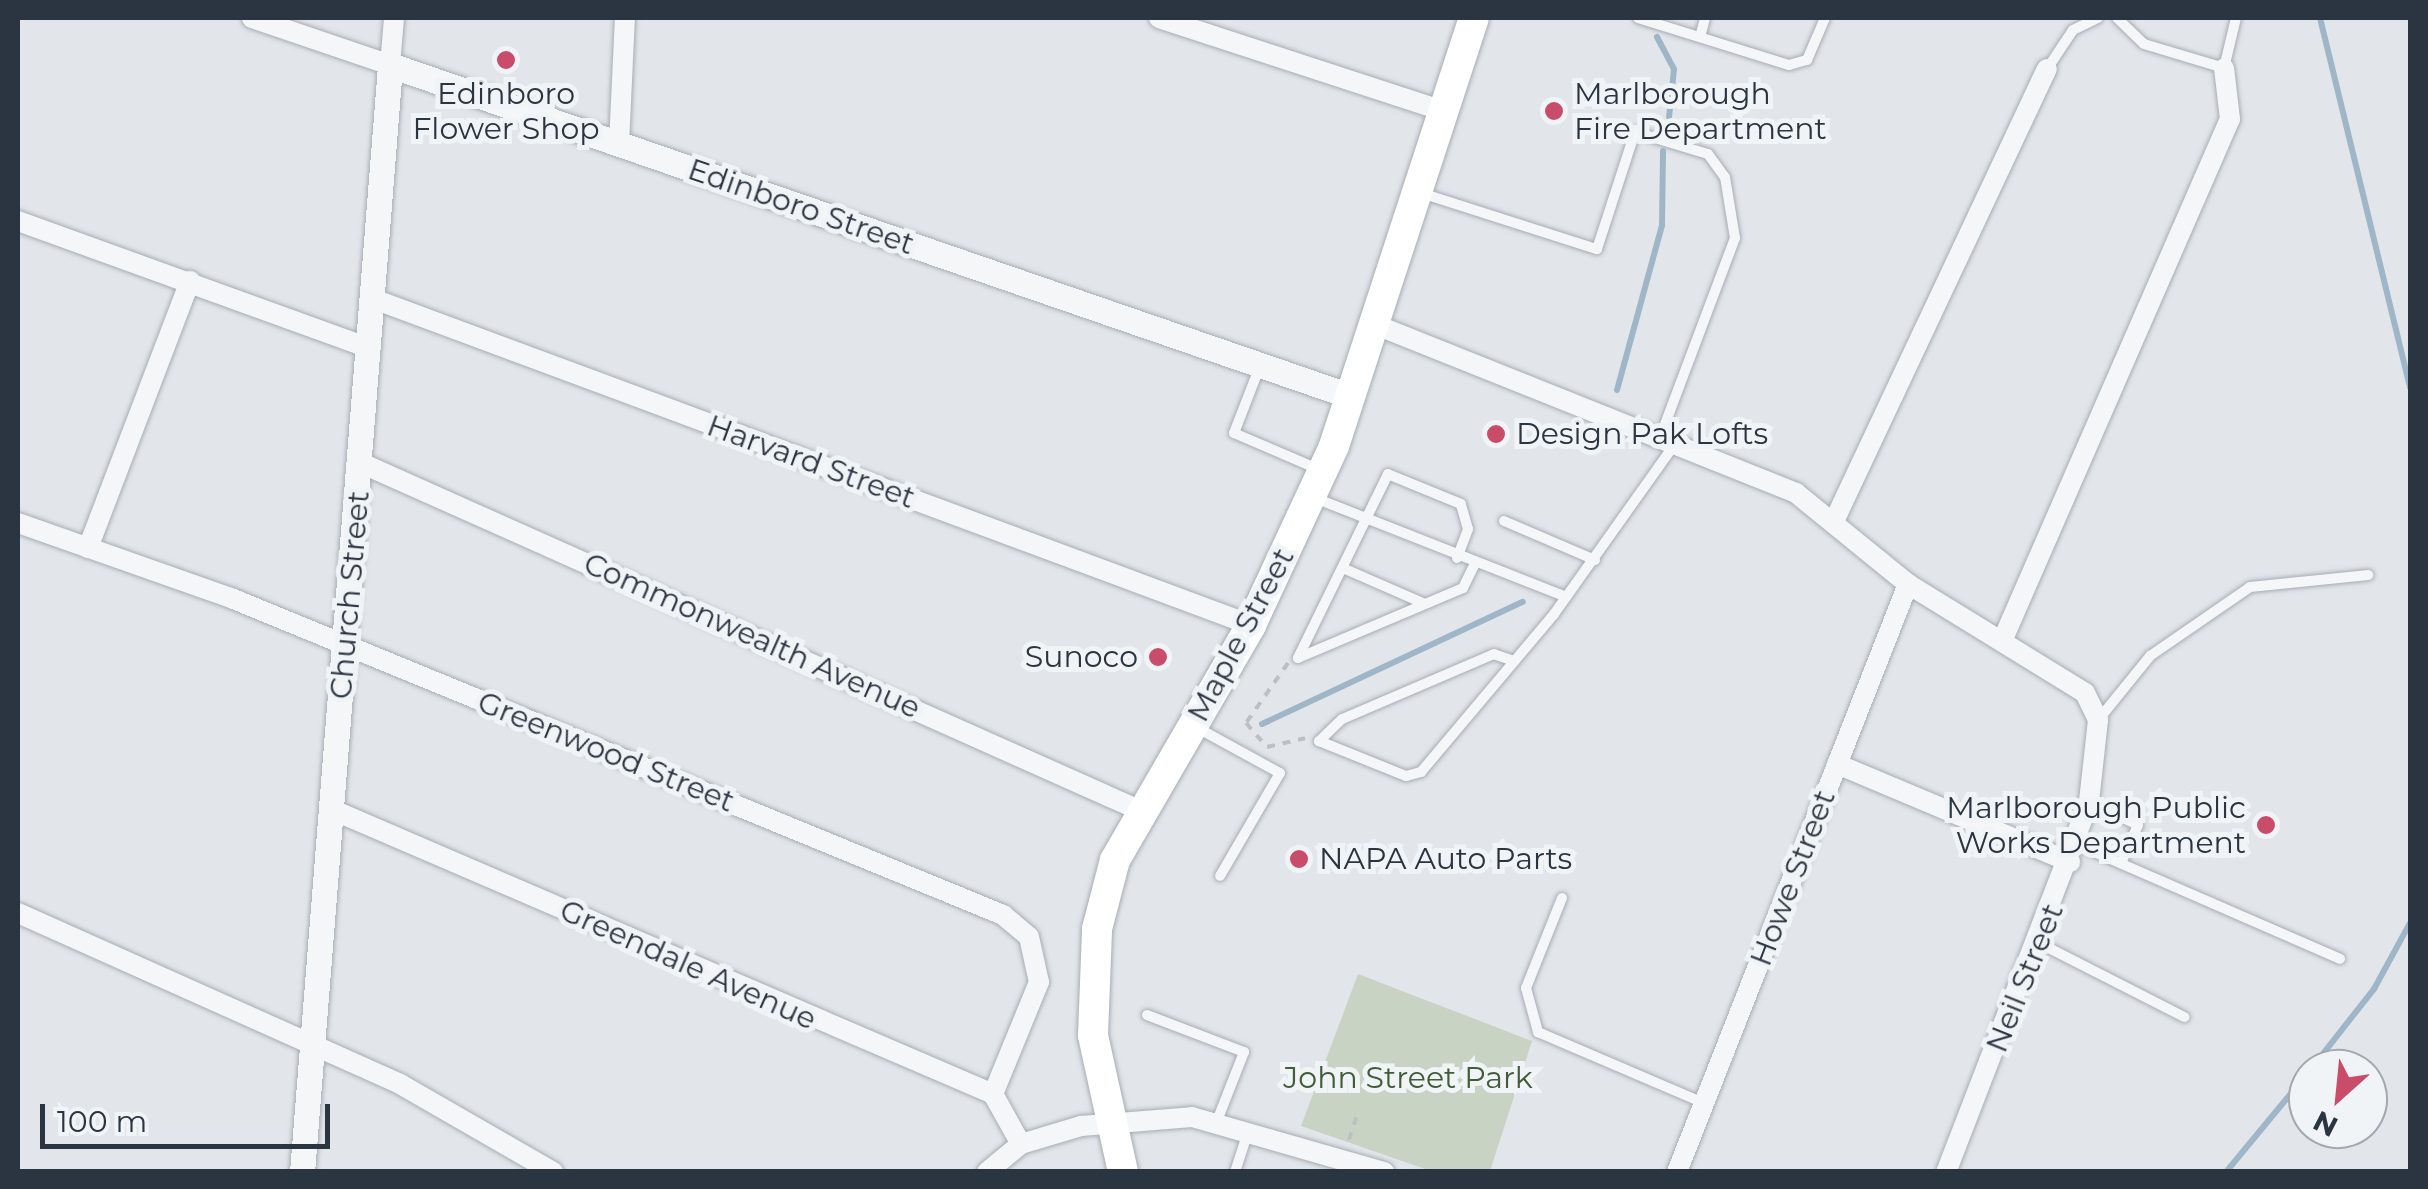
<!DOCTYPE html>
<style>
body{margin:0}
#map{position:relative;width:2428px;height:1189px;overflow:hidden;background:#e2e6ea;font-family:Montserrat,sans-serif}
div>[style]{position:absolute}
.green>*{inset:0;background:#c9d3c3}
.stream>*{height:6px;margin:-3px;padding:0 3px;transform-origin:3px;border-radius:3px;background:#9fb6c8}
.path>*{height:4px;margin-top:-2px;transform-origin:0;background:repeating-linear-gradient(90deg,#bcc0c5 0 8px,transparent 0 16px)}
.roads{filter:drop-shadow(0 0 2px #a7adb4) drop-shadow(0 0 2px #a7adb4)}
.service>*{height:10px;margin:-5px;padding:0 5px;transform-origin:5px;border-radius:5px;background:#f4f6f8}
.minor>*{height:20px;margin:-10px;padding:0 10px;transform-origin:10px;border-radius:10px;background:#f4f6f8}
.tertiary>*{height:25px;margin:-12.5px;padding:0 12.5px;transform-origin:12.5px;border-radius:12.5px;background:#f4f6f8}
.secondary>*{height:30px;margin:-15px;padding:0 15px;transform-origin:15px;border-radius:15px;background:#fff}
.dots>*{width:28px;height:28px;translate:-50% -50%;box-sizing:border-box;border:5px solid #f1f4f7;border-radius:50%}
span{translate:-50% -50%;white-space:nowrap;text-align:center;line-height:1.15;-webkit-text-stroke:10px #f1f4f7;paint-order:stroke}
.poi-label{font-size:30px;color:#2b3541}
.left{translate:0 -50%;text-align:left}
.right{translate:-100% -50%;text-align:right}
.street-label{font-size:30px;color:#2b3541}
.park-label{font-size:30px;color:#425c38}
.frame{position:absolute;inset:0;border:20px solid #2b3541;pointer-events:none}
.north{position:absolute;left:2288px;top:1049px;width:100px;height:100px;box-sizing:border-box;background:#f1f4f7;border:2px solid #a2a8ae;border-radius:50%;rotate:207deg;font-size:28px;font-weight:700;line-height:40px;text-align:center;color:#2b3541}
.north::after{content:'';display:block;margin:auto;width:35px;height:45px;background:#c94d6a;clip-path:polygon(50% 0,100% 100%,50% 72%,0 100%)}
.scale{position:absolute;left:40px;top:1104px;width:290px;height:45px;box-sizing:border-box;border:5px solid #2b3541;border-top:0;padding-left:12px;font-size:30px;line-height:35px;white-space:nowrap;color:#2b3541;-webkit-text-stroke:8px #f1f4f7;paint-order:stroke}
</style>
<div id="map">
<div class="green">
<div style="clip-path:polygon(1358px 974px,1532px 1041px,1490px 1171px,1431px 1171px,1301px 1126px)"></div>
</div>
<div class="stream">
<div style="left:2320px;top:18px;width:381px;rotate:76.3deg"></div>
<div style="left:1657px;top:37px;width:36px;rotate:62deg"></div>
<div style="left:1674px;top:69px;width:48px;rotate:95.9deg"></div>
<div style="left:1617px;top:390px;width:171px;rotate:-74.7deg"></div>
<div style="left:1662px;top:225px;width:74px;rotate:-89.2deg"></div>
<div style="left:1262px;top:724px;width:288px;rotate:-25.1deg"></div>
<div style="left:2311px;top:1069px;width:102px;rotate:-51.8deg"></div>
<div style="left:2374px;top:989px;width:75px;rotate:-61.4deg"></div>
<div style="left:2226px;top:1172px;width:129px;rotate:-50.4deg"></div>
</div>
<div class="path">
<div style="left:1288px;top:663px;width:73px;rotate:125deg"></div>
<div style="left:1246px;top:723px;width:32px;rotate:49deg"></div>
<div style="left:1267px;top:747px;width:39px;rotate:-13deg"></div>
<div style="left:1349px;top:1140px;width:25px;rotate:-72deg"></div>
</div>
<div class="roads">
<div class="service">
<div style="left:1638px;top:18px;width:158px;rotate:17.3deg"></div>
<div style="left:1789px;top:65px;width:19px;rotate:-16deg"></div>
<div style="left:1807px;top:60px;width:46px;rotate:-66.8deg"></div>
<div style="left:2117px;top:18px;width:37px;rotate:44deg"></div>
<div style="left:2144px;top:44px;width:84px;rotate:16.7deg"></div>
<div style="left:2224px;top:68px;width:51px;rotate:-76.5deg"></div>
<div style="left:1700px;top:37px;width:20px;rotate:-75deg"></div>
<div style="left:2047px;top:69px;width:47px;rotate:-56.3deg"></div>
<div style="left:2073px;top:30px;width:28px;rotate:-26deg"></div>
<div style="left:1418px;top:192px;width:188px;rotate:17.7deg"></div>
<div style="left:1597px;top:249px;width:123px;rotate:-72deg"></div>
<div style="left:1635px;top:132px;width:76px;rotate:16.8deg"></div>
<div style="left:1708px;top:154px;width:29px;rotate:54deg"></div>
<div style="left:1725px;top:177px;width:62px;rotate:80.7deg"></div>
<div style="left:1735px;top:238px;width:210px;rotate:110.6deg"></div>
<div style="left:1260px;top:366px;width:72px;rotate:111.2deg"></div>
<div style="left:1234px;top:433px;width:91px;rotate:23.2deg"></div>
<div style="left:1315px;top:498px;width:270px;rotate:21.5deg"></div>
<div style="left:1504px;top:521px;width:99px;rotate:23.2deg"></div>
<div style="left:1457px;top:558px;width:31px;rotate:-69deg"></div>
<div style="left:1468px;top:529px;width:26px;rotate:-106deg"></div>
<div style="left:1461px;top:504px;width:79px;rotate:-157.7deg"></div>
<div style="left:1388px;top:474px;width:205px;rotate:116.1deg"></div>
<div style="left:1298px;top:658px;width:179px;rotate:-23deg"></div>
<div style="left:1463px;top:588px;width:25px;rotate:-64deg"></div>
<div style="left:1345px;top:569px;width:85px;rotate:23.6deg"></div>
<div style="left:1514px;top:661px;width:21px;rotate:-161deg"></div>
<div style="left:1494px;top:654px;width:165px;rotate:156.8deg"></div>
<div style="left:1342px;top:719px;width:32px;rotate:136deg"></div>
<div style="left:1319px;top:741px;width:94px;rotate:21.9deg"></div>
<div style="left:1406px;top:776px;width:16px;rotate:-15deg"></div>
<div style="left:1421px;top:772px;width:207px;rotate:-49.9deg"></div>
<div style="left:1554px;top:614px;width:209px;rotate:-54.6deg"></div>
<div style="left:2099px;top:719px;width:81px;rotate:-51deg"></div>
<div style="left:2150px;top:656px;width:121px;rotate:-34.6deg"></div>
<div style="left:2250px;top:587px;width:119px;rotate:-5.8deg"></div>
<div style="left:1194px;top:726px;width:98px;rotate:28.7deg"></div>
<div style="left:1280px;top:773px;width:119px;rotate:120.2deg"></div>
<div style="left:2089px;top:802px;width:54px;rotate:25.1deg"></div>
<div style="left:2138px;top:825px;width:42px;rotate:114.1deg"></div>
<div style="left:2076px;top:844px;width:288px;rotate:23.5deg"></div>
<div style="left:1562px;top:898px;width:97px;rotate:111.8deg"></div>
<div style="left:1526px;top:988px;width:46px;rotate:74.7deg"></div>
<div style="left:1538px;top:1032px;width:181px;rotate:23.2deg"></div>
<div style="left:2041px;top:944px;width:161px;rotate:27deg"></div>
<div style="left:1147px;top:1015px;width:104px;rotate:20.9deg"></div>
<div style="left:1244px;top:1052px;width:74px;rotate:111.4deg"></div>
<div style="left:1235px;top:1172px;width:42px;rotate:-72deg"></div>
</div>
<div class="minor">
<div style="left:252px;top:18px;width:146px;rotate:18.8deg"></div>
<div style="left:390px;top:65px;width:47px;rotate:-85.1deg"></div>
<div style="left:1159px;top:18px;width:299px;rotate:18.1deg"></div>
<div style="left:619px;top:144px;width:126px;rotate:-87.3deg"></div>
<div style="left:18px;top:221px;width:371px;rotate:19.9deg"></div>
<div style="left:371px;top:298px;width:939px;rotate:20.38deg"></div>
<div style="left:1371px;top:323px;width:458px;rotate:21.8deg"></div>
<div style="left:1796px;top:493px;width:144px;rotate:39.1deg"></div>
<div style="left:1908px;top:584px;width:208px;rotate:31.6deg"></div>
<div style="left:2085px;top:693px;width:30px;rotate:64deg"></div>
<div style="left:2098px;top:720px;width:82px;rotate:96.3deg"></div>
<div style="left:2089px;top:802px;width:397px;rotate:111.1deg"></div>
<div style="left:361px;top:463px;width:854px;rotate:24.04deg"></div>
<div style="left:1836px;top:517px;width:495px;rotate:-64.8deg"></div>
<div style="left:18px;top:523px;width:226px;rotate:19.4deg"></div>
<div style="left:231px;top:598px;width:835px;rotate:22.32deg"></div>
<div style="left:1003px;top:915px;width:34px;rotate:40deg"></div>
<div style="left:1029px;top:937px;width:46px;rotate:77.5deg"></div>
<div style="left:1039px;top:982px;width:121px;rotate:112.3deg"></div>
<div style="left:88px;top:548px;width:286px;rotate:-69.1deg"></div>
<div style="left:2003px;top:639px;width:567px;rotate:-66.42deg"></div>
<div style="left:2230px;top:119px;width:51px;rotate:-96.7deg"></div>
<div style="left:1837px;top:764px;width:253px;rotate:22.8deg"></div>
<div style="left:333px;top:810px;width:719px;rotate:23.28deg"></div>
<div style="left:993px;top:1094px;width:57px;rotate:60.8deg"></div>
<div style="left:18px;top:913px;width:419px;rotate:24.1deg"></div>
<div style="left:400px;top:1084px;width:177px;rotate:29.9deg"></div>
<div style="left:987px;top:1172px;width:44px;rotate:-39.5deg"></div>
<div style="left:1021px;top:1144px;width:63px;rotate:-16.7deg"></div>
<div style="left:1081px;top:1126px;width:111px;rotate:-4.6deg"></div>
<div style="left:1192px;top:1117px;width:200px;rotate:16deg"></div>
<div style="left:1677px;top:1172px;width:632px;rotate:-68.55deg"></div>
</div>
<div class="tertiary">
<div style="left:302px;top:1172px;width:1110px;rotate:-85.45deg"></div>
<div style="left:390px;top:65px;width:1015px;rotate:19.02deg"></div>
</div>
<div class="secondary">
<div style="left:1123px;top:1172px;width:140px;rotate:-102.4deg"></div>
<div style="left:1093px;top:1035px;width:106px;rotate:-87.8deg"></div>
<div style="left:1097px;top:929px;width:71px;rotate:-75.4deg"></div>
<div style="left:1115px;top:860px;width:272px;rotate:-59.9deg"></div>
<div style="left:1251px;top:625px;width:197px;rotate:-65.1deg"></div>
<div style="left:1334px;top:446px;width:450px;rotate:-71.9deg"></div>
</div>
</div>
<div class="dots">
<div style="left:506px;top:60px;background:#c94d6a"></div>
<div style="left:1554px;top:111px;background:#c94d6a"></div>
<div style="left:1496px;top:434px;background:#c94d6a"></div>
<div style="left:1158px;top:657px;background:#c94d6a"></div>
<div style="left:2266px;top:825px;background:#c94d6a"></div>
<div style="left:1299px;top:859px;background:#c94d6a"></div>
</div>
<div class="poi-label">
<span style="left:506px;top:111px">Edinboro<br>Flower Shop</span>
<span class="left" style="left:1574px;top:111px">Marlborough<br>Fire Department</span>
<span class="left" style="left:1516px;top:434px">Design Pak Lofts</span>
<span class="right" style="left:1138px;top:657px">Sunoco</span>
<span class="right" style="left:2246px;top:825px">Marlborough Public<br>Works Department</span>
<span class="left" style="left:1319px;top:859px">NAPA Auto Parts</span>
</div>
<div class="street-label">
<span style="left:801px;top:207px;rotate:19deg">Edinboro Street</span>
<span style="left:811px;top:462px;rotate:20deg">Harvard Street</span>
<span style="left:350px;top:595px;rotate:-85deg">Church Street</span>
<span style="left:1241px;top:635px;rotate:-62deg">Maple Street</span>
<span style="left:752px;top:636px;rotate:24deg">Commonwealth Avenue</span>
<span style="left:606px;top:752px;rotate:22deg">Greenwood Street</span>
<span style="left:1793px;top:878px;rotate:-69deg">Howe Street</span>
<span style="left:688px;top:965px;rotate:24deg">Greendale Avenue</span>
<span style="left:2025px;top:978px;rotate:-68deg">Neil Street</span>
</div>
<div class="park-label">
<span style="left:1408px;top:1078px">John Street Park</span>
</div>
<div class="frame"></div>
<div class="north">N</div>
<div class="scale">100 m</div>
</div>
